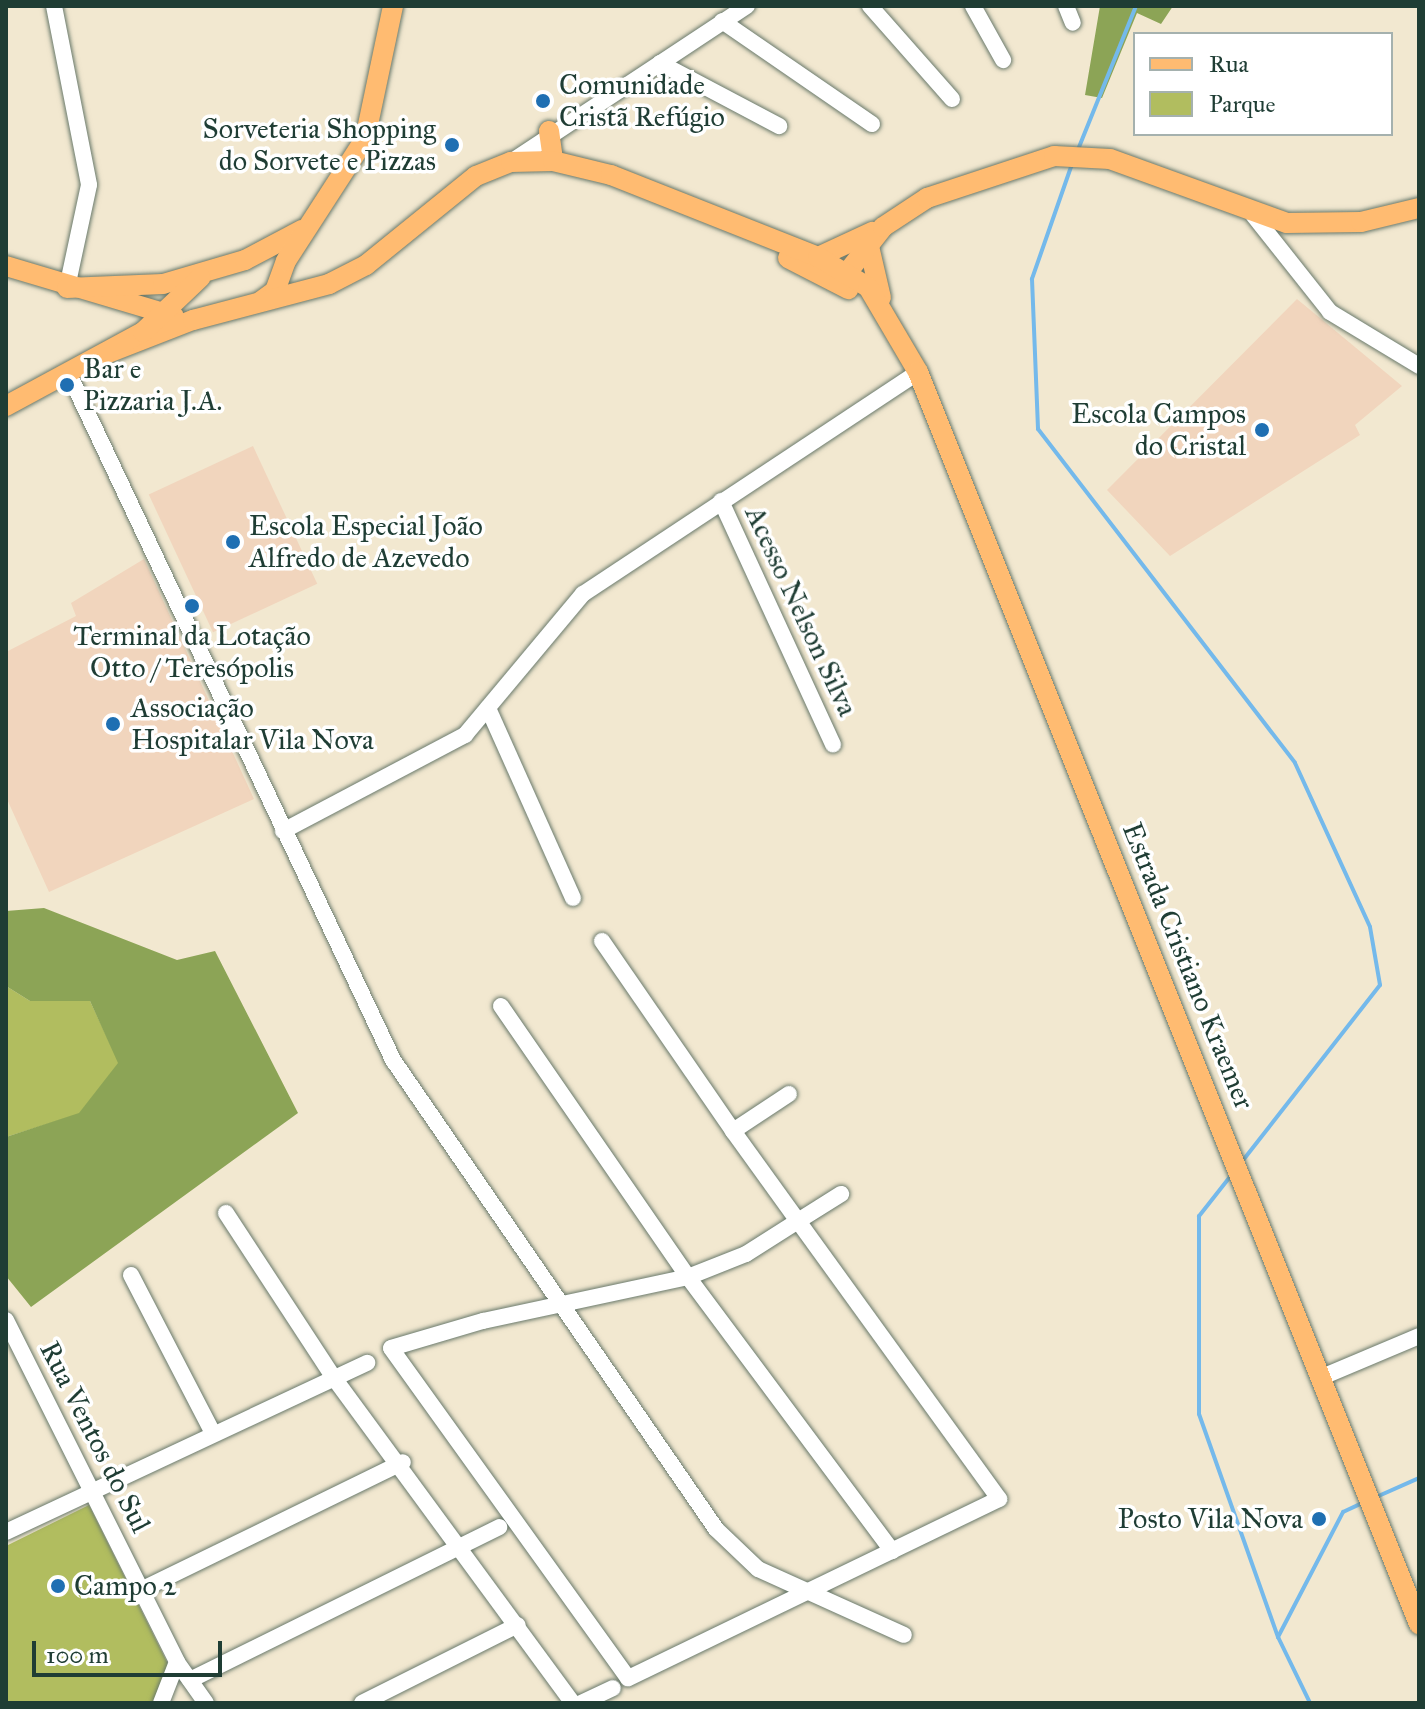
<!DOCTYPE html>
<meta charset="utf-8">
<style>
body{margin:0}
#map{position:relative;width:1425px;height:1709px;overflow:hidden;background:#f2e8d0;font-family:"IM FELL Great Primer",serif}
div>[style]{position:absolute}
.built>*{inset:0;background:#f1d5bd;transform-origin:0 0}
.green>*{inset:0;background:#b1bd5f}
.forest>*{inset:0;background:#8ca456}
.stream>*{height:4px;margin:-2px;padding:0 2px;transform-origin:2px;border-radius:2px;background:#74b9eb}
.roads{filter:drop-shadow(0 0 2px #69796b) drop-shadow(0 0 2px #69796b)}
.minor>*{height:16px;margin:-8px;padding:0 8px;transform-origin:8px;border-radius:8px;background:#fff}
.major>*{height:20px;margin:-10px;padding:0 10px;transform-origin:10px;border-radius:10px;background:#ffbb71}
.dots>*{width:22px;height:22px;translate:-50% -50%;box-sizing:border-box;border:4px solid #fff;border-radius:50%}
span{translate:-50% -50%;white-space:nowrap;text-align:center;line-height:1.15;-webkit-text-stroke:7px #fff;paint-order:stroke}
.poi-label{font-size:28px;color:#1f3d34}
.left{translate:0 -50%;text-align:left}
.right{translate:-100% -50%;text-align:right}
.street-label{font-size:28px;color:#1f3d34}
.frame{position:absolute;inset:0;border:8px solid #1f3d34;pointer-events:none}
.legend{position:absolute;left:1133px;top:32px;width:260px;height:104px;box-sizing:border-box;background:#fff;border:2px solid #a5b1ae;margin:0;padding:10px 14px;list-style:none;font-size:24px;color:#1f3d34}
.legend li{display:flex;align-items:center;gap:16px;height:40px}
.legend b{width:40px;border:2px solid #a5b1ae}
.scale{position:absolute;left:32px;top:1641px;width:190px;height:36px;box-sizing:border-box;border:4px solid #1f3d34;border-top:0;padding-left:10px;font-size:24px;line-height:28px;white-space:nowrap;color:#1f3d34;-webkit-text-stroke:6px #fff;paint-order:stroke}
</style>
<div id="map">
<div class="built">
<div style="clip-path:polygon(1297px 299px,1402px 386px,1355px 425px,1360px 435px,1170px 556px,1107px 490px)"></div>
<div style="left:253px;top:446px;width:152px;height:115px;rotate:65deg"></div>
<div style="clip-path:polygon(144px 559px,254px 799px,49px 892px,6px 797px,6px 652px,76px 616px,71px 603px)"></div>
</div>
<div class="green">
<div style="clip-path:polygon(6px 986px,30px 1001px,90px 1001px,119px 1063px,79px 1114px,6px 1137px)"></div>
<div style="clip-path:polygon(89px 1505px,168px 1664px,154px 1703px,6px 1703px,6px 1546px)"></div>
</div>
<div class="forest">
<div style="clip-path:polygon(1100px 6px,1173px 6px,1161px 24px,1137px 13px,1102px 98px,1085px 95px)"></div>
<div style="clip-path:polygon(44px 908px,177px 960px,215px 951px,298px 1113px,31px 1307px,6px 1276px,6px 1137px,79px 1113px,118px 1063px,90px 1001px,30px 1001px,6px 986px,6px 911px)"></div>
</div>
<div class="stream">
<div style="left:1077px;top:152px;width:157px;rotate:-68deg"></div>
<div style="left:1072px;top:164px;width:122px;rotate:109.2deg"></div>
<div style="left:1032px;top:279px;width:150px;rotate:87.7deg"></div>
<div style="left:1038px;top:429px;width:421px;rotate:52.4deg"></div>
<div style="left:1295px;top:763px;width:180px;rotate:65.4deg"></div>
<div style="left:1370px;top:927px;width:59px;rotate:80.2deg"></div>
<div style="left:1380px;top:985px;width:226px;rotate:128deg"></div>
<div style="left:1233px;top:1173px;width:55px;rotate:128.3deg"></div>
<div style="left:1199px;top:1216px;width:198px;rotate:90deg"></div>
<div style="left:1199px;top:1414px;width:237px;rotate:70.5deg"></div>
<div style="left:1278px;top:1637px;width:73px;rotate:64.1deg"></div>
<div style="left:1374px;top:1498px;width:49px;rotate:-24deg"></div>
<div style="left:1278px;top:1637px;width:141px;rotate:-62.5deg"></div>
<div style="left:1343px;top:1512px;width:21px;rotate:-25deg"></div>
</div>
<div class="roads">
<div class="minor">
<div style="left:54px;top:6px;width:182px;rotate:78.9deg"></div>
<div style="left:89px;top:185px;width:105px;rotate:102.1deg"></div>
<div style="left:870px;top:6px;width:124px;rotate:48.6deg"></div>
<div style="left:973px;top:6px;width:62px;rotate:60.9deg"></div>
<div style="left:1066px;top:6px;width:18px;rotate:68deg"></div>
<div style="left:722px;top:21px;width:182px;rotate:34.5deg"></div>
<div style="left:660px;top:63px;width:135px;rotate:27.9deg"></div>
<div style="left:511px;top:162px;width:283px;rotate:-33.5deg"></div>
<div style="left:1254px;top:216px;width:122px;rotate:51.6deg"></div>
<div style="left:1330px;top:312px;width:104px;rotate:31.2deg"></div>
<div style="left:68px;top:372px;width:761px;rotate:64.71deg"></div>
<div style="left:393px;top:1060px;width:569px;rotate:55.44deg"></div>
<div style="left:716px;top:1529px;width:58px;rotate:43.6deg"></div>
<div style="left:758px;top:1569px;width:160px;rotate:24.3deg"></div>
<div style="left:721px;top:501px;width:268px;rotate:65.3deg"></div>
<div style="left:488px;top:708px;width:208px;rotate:65.9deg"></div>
<div style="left:283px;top:831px;width:206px;rotate:-27.8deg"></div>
<div style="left:465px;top:735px;width:184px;rotate:-50.1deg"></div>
<div style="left:583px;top:594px;width:402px;rotate:-33.5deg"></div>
<div style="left:602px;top:941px;width:231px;rotate:55.4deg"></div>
<div style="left:733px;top:1131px;width:111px;rotate:54.2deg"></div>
<div style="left:798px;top:1221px;width:343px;rotate:54.1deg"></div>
<div style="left:999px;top:1499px;width:412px;rotate:154.2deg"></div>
<div style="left:628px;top:1678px;width:406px;rotate:-125.7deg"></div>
<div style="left:391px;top:1348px;width:96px;rotate:-16.4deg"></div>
<div style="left:483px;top:1321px;width:210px;rotate:-12.1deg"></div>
<div style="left:688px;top:1277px;width:62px;rotate:-21.6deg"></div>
<div style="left:746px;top:1254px;width:62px;rotate:-32.4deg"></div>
<div style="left:798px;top:1221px;width:51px;rotate:-32.1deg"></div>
<div style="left:501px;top:1006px;width:329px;rotate:55.4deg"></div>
<div style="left:688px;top:1277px;width:342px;rotate:53.3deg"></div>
<div style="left:733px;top:1131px;width:67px;rotate:-33.5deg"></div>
<div style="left:226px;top:1213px;width:197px;rotate:56.8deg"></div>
<div style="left:334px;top:1378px;width:403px;rotate:53.7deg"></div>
<div style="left:131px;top:1275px;width:178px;rotate:62.6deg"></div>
<div style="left:6px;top:1320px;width:382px;rotate:63.4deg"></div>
<div style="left:177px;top:1662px;width:50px;rotate:54.7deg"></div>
<div style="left:1322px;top:1377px;width:105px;rotate:-22.9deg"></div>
<div style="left:6px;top:1532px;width:399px;rotate:-25.1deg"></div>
<div style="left:143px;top:1589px;width:289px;rotate:-26deg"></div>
<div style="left:190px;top:1680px;width:345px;rotate:-26.3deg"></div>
<div style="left:161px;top:1703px;width:44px;rotate:-68.7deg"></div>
<div style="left:362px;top:1703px;width:174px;rotate:-26.6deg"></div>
<div style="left:581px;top:1703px;width:35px;rotate:-25deg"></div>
</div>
<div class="major">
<div style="left:549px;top:131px;width:30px;rotate:82deg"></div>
<div style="left:868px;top:242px;width:57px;rotate:76.9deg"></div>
<div style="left:818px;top:257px;width:60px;rotate:-24.8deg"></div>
<div style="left:788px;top:258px;width:68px;rotate:27.3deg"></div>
<div style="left:6px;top:266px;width:175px;rotate:16.6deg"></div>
<div style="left:839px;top:283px;width:71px;rotate:-51.8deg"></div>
<div style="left:883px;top:227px;width:53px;rotate:-33.4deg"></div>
<div style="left:927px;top:198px;width:134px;rotate:-18.3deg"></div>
<div style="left:1054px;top:156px;width:56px;rotate:3.1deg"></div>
<div style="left:1110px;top:159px;width:188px;rotate:19.9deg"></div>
<div style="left:1287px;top:223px;width:74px;rotate:-0.8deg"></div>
<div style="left:1361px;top:222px;width:60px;rotate:-13.6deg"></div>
<div style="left:67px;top:288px;width:96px;rotate:-2.4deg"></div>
<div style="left:163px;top:284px;width:85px;rotate:-16.3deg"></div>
<div style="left:245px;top:260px;width:64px;rotate:-27.8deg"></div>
<div style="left:261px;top:301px;width:17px;rotate:-36deg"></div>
<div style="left:275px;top:291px;width:32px;rotate:-70deg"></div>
<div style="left:286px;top:261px;width:145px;rotate:-57.1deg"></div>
<div style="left:365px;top:139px;width:136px;rotate:-78.1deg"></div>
<div style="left:103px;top:355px;width:97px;rotate:-21.3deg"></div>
<div style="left:193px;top:320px;width:141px;rotate:-14.8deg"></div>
<div style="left:329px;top:284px;width:42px;rotate:-27.2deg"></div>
<div style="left:366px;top:265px;width:141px;rotate:-39deg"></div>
<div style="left:476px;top:176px;width:38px;rotate:-22deg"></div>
<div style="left:511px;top:162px;width:42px;rotate:-1.4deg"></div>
<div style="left:553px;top:161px;width:60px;rotate:13.6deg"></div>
<div style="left:611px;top:175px;width:223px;rotate:21.6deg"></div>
<div style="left:818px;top:257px;width:58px;rotate:31deg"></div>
<div style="left:868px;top:287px;width:99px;rotate:59.5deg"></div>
<div style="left:918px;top:372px;width:1349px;rotate:68.19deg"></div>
<div style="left:6px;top:406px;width:156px;rotate:-28.4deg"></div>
<div style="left:143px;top:332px;width:79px;rotate:-43.5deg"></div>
</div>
</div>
<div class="dots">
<div style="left:543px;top:101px;background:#1f6fb2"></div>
<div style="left:452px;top:145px;background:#1f6fb2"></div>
<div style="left:67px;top:385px;background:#1f6fb2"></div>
<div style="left:1262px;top:430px;background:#1f6fb2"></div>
<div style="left:233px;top:542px;background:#1f6fb2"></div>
<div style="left:192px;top:606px;background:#1f6fb2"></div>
<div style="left:113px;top:724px;background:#1f6fb2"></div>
<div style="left:1319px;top:1519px;background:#1f6fb2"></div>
<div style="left:58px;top:1586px;background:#1f6fb2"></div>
</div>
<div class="poi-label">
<span class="left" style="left:559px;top:101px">Comunidade<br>Cristã Refúgio</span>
<span class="right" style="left:436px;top:145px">Sorveteria Shopping<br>do Sorvete e Pizzas</span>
<span class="left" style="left:83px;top:385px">Bar e<br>Pizzaria J.A.</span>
<span class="right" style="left:1246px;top:430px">Escola Campos<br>do Cristal</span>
<span class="left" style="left:249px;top:542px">Escola Especial João<br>Alfredo de Azevedo</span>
<span style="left:192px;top:652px">Terminal da Lotação<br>Otto / Teresópolis</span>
<span class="left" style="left:131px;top:724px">Associação<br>Hospitalar Vila Nova</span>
<span class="right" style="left:1303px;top:1519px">Posto Vila Nova</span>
<span class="left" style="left:74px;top:1586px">Campo 2</span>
</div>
<div class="street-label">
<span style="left:801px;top:611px;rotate:65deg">Acesso Nelson Silva</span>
<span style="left:1188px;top:966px;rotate:68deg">Estrada Cristiano Kraemer</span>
<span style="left:95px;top:1437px;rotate:63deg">Rua Ventos do Sul</span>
</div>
<div class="frame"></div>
<ul class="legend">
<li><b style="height:10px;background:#ffbb71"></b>Rua</li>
<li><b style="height:22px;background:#b1bd5f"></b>Parque</li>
</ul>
<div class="scale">100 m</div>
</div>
